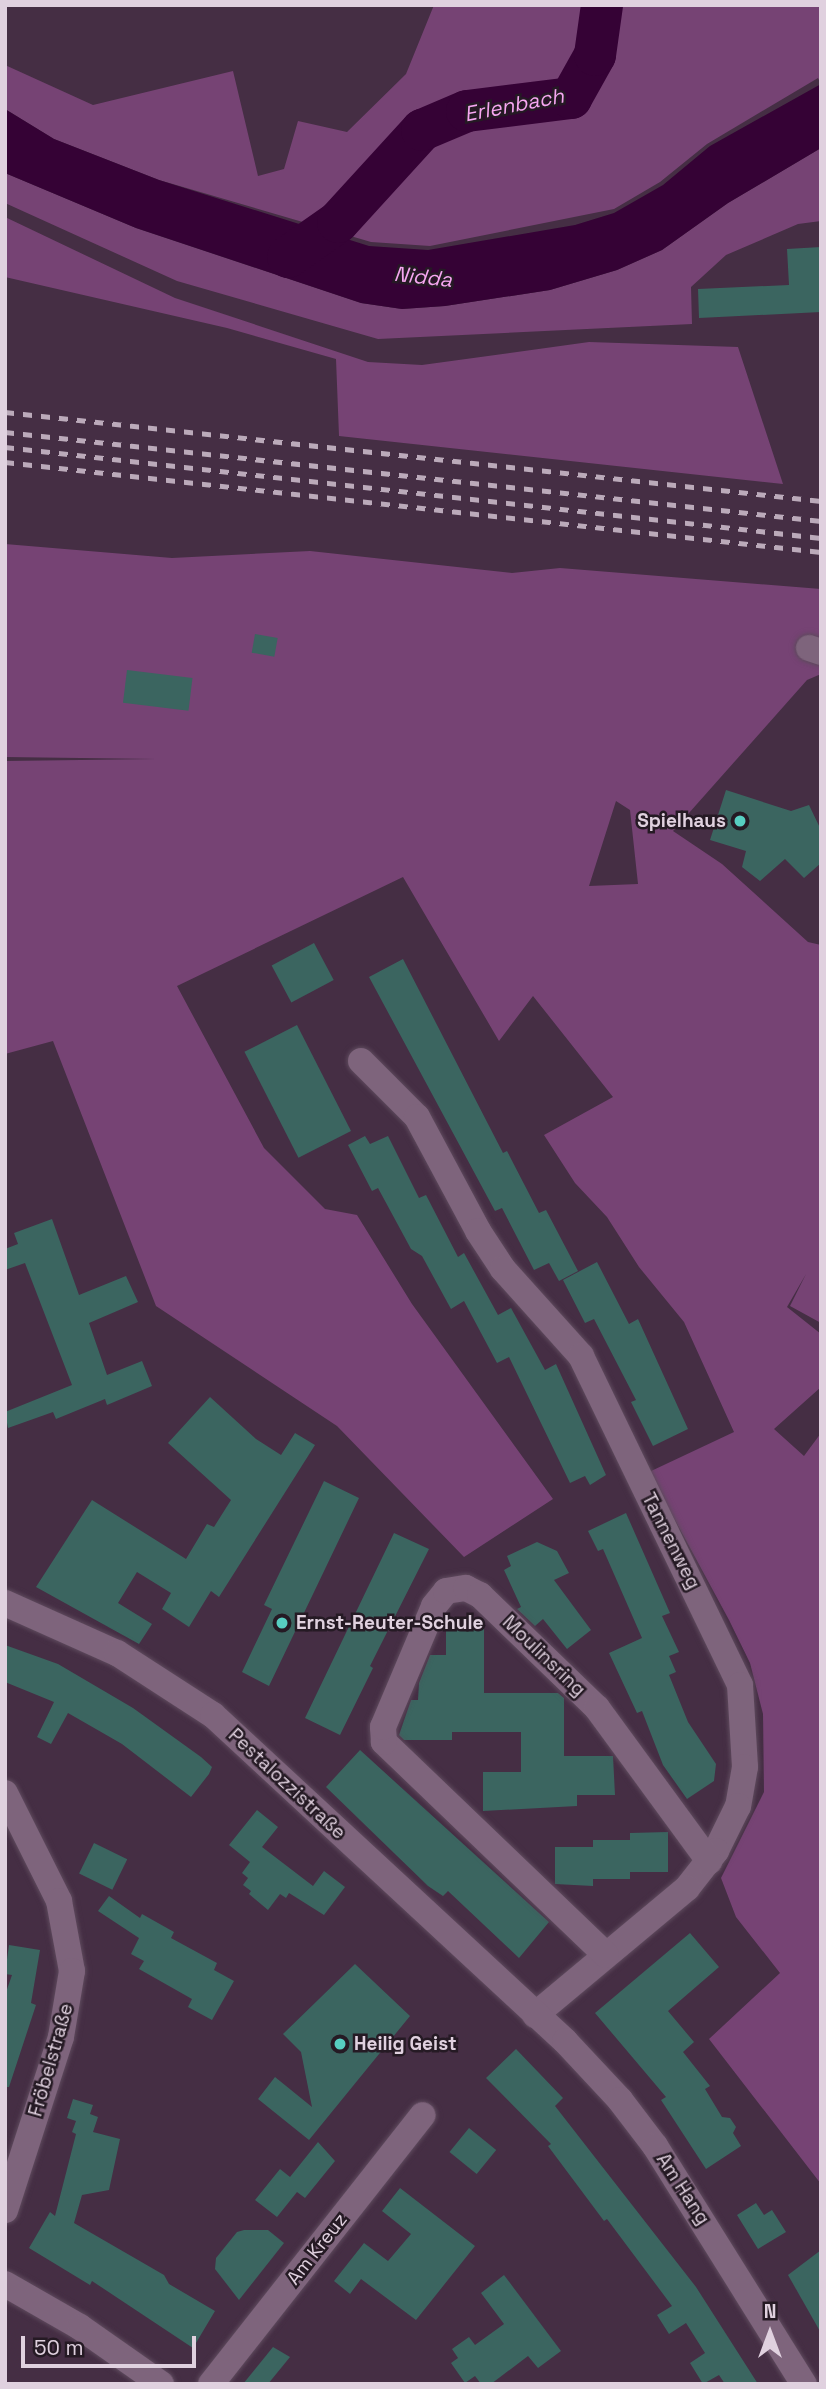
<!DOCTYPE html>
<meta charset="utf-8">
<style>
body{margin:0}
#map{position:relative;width:826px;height:2389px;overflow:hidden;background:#452e44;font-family:"Space Grotesk",sans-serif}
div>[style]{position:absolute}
.green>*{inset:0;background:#764374}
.water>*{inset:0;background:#350235}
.river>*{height:42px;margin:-21px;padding:0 21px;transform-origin:21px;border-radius:21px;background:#350235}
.building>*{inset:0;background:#3b6560;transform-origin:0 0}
.roads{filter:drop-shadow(0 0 2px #5e4a5d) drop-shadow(0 0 2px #5e4a5d)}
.street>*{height:26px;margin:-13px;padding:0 13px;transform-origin:13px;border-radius:13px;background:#7e647c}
.rail>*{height:5px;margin-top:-2.5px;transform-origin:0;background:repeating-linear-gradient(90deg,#bbaaba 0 9px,transparent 0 18px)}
.dots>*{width:19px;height:19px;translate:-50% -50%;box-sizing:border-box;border:4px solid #251a24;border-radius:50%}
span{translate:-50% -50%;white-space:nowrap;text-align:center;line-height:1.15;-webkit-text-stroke:5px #251a24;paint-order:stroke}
.poi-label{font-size:19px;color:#e0d1df;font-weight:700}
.right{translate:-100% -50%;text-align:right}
.left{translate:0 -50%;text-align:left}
.street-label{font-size:19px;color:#e0d1df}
.water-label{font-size:21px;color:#f6a6f1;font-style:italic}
.frame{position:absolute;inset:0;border:7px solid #e0d1df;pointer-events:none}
.north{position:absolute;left:735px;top:2298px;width:70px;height:70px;-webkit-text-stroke:5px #251a24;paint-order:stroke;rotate:0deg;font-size:19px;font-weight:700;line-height:28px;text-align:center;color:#e0d1df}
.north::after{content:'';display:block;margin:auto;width:24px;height:32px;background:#e0d1df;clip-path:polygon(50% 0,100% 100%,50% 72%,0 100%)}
.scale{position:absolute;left:21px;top:2336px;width:175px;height:32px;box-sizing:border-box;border:4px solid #e0d1df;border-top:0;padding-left:9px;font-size:21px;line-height:24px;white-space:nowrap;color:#e0d1df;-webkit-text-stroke:5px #251a24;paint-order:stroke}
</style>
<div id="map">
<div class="green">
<div style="clip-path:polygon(434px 5px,821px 5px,821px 84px,818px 78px,707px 144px,660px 182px,614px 209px,430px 246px,371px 242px,159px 180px,54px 139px,5px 109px,5px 65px,93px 105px,233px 71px,258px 176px,284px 169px,298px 121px,347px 132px,406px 74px)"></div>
<div style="clip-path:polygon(821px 148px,821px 221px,798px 224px,726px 255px,691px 287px,692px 324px,378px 339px,177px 281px,5px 203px,5px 173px,136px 228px,361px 303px,402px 309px,445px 306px,550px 290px,617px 270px,662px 250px,728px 203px)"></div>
<div style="clip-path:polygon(5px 217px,175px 298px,368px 362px,422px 365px,589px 342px,738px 347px,783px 484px,339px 436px,336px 359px,227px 328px,5px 277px)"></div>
<div style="clip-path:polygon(evenodd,5px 544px,172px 558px,310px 551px,512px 573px,560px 568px,821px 589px,821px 674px,807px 680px,673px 831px,722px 864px,808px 942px,821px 945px,821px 1323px,790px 1306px,806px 1274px,787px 1307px,821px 1334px,821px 1387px,774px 1429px,804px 1456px,821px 1433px,821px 2184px,709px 2039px,780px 1973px,736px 1917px,721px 1878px,764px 1792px,763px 1714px,750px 1663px,729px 1620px,649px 1472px,734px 1432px,684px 1322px,639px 1267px,607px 1217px,575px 1183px,544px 1135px,613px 1097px,533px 996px,499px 1041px,403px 877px,177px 986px,264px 1148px,325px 1209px,357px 1215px,412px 1304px,553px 1499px,464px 1557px,337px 1426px,156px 1306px,53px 1041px,5px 1054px,5px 761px,156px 759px,5px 757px,5px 544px,616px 801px,630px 810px,638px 884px,589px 886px,616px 801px)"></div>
</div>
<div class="water">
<div style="clip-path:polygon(821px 84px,821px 148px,728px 203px,662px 250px,617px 270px,550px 290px,445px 306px,402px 309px,361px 303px,136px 228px,5px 173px,5px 109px,54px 139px,159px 180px,369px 246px,428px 250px,575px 225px,614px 213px,663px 185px,710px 146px)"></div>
</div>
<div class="river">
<div style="left:288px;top:257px;width:61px;rotate:-35deg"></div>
<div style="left:338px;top:222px;width:125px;rotate:-47.6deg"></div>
<div style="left:422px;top:130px;width:49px;rotate:-22.9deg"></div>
<div style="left:467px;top:111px;width:105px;rotate:-7.1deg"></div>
<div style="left:571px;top:98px;width:49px;rotate:-60.8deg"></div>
<div style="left:595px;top:55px;width:50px;rotate:-82deg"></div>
</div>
<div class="building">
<div style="clip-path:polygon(821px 247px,821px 312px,699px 318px,698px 289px,789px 285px,787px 249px)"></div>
<div style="left:255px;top:634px;width:23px;height:19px;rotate:10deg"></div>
<div style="left:127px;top:670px;width:66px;height:33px;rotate:7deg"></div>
<div style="clip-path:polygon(726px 790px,791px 811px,809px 805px,821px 830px,821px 863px,804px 878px,785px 859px,760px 881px,742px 867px,746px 851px,710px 840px)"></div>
<div style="left:314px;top:943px;width:42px;height:48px;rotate:62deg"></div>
<div style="clip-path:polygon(403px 959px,503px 1153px,507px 1151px,539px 1213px,546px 1210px,578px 1271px,559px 1281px,549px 1263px,534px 1270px,502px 1208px,495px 1211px,369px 977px)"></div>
<div style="left:297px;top:1025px;width:119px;height:59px;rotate:63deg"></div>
<div style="clip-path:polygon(365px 1136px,370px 1144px,388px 1136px,419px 1198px,426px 1195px,458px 1257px,464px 1253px,498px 1315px,511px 1308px,545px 1370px,556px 1364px,606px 1475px,590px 1485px,585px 1476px,570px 1483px,509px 1357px,497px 1363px,464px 1301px,451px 1309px,422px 1256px,411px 1249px,378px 1188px,372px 1191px,348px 1145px)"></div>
<div style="clip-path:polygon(52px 1219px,79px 1295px,126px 1276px,138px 1302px,89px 1323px,107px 1375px,142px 1361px,152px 1386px,107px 1405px,105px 1399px,56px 1419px,53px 1412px,8px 1428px,5px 1412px,72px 1385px,25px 1263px,5px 1270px,5px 1249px,18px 1244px,14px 1233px)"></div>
<div style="clip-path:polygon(597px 1262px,629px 1324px,638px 1319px,688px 1429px,653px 1446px,631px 1402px,636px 1400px,594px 1319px,585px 1323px,563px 1280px)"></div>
<div style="clip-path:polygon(210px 1397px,256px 1439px,281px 1455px,295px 1433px,315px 1445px,219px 1597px,211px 1591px,189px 1627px,162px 1609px,171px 1593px,137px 1572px,118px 1603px,152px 1624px,139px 1644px,36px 1587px,92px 1500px,186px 1559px,207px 1524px,214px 1527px,231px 1500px,168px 1443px)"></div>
<div style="clip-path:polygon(324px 1481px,359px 1498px,269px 1686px,242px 1672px,272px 1609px,264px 1605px)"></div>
<div style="clip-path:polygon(626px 1513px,670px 1613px,662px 1616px,679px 1652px,669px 1656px,676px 1672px,669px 1675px,688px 1722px,716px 1764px,714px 1781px,687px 1799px,663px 1765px,642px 1711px,637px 1713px,609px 1653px,642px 1638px,603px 1549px,598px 1551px,588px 1531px)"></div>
<div style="clip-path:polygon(394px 1533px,429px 1549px,370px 1666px,373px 1668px,340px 1735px,305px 1718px)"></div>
<div style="clip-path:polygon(537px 1542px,557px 1551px,569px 1573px,554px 1580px,591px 1630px,567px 1649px,543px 1619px,535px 1626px,517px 1609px,521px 1607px,504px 1570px,511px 1566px,507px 1556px)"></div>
<div style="clip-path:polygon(446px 1620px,484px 1621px,484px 1693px,558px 1693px,564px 1698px,564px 1756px,613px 1756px,615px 1795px,577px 1795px,577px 1806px,483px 1811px,483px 1772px,521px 1772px,521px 1732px,452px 1732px,452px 1740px,404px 1740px,399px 1735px,411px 1700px,418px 1700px,419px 1683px,430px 1655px,446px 1655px)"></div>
<div style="clip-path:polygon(5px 1645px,58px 1664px,133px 1708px,201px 1757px,212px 1767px,209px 1774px,191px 1797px,122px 1744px,68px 1713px,51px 1744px,37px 1737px,54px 1702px,5px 1682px)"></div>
<div style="clip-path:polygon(360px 1750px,549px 1922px,519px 1958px,448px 1891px,443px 1896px,428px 1886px,326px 1787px)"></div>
<div style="clip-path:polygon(257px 1810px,278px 1827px,262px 1847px,313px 1886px,324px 1871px,345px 1887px,324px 1915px,289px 1893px,286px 1898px,280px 1894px,268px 1910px,249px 1894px,251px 1891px,243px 1885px,248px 1878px,242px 1873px,250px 1862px,229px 1845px)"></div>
<div style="clip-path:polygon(668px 1832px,668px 1872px,630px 1872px,630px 1879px,593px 1879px,593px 1886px,555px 1884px,555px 1847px,593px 1847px,593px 1840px,630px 1840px,630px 1833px)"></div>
<div style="left:94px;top:1843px;width:37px;height:34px;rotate:26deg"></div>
<div style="clip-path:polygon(109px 1896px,140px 1918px,142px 1914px,174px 1932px,171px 1938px,217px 1963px,214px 1970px,234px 1981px,212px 2020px,188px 2007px,192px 1999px,139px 1969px,144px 1961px,131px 1954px,139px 1938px,98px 1911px)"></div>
<div style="clip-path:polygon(690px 1933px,719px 1967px,668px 2011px,694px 2042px,683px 2052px,710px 2086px,705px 2089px,722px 2117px,730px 2118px,736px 2127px,733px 2133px,741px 2146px,706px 2169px,661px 2100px,666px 2097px,595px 2013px)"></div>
<div style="clip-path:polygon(9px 1945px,40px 1950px,31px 2003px,36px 2005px,9px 2087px,5px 2087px,5px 1995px,12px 1975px,5px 1974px)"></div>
<div style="clip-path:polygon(355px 1964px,410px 2016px,309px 2140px,258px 2099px,275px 2077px,312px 2107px,301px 2052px,283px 2034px)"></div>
<div style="clip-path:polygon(516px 2049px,563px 2098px,555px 2106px,696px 2287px,758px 2384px,725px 2384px,719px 2375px,703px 2384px,690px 2363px,705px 2353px,686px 2323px,669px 2334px,657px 2315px,672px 2306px,607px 2219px,604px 2221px,548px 2146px,551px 2144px,486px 2078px)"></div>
<div style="clip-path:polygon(73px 2099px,93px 2105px,90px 2114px,98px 2117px,93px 2132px,120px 2139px,109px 2190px,82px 2195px,74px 2223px,164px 2275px,169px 2284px,215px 2311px,193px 2348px,92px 2281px,90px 2285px,29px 2248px,50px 2212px,55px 2216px,76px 2134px,72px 2132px,76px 2121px,67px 2118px)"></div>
<div style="left:469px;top:2128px;width:35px;height:31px;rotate:39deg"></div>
<div style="clip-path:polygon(318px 2142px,335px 2161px,305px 2198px,297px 2192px,277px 2217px,255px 2200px,280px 2169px,290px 2177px)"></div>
<div style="clip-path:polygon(400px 2188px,475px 2246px,416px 2320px,361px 2279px,350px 2294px,334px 2281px,364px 2243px,388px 2261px,411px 2234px,382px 2211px)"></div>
<div style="clip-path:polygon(756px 2203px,764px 2215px,772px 2210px,786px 2232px,758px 2249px,737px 2215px)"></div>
<div style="clip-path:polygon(244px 2230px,268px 2230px,284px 2243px,239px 2300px,215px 2269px,216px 2258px,237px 2232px)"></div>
<div style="clip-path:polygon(821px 2250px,821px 2333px,788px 2275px)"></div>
<div style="clip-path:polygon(504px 2275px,561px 2351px,538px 2368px,528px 2356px,491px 2384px,481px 2384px,475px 2376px,465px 2383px,451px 2363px,458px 2358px,452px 2349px,469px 2337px,475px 2345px,504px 2324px,481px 2293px)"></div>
<div style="clip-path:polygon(273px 2347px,290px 2357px,268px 2384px,243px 2384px)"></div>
</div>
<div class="roads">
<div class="street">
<div style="left:809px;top:648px;width:13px;rotate:18deg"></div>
<div style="left:361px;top:1061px;width:79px;rotate:45deg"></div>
<div style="left:417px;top:1117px;width:129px;rotate:61.8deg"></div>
<div style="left:478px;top:1231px;width:45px;rotate:56.7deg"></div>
<div style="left:503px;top:1269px;width:117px;rotate:48.1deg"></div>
<div style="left:581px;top:1356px;width:365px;rotate:64.2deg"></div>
<div style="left:740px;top:1685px;width:82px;rotate:86.5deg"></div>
<div style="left:745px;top:1767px;width:40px;rotate:100deg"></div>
<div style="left:738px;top:1806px;width:50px;rotate:116.1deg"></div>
<div style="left:716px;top:1851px;width:47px;rotate:128.1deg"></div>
<div style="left:687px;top:1888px;width:198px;rotate:140.1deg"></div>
<div style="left:5px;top:1603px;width:123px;rotate:24.1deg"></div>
<div style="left:117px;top:1653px;width:114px;rotate:32.9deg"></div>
<div style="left:213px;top:1715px;width:480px;rotate:42.8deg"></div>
<div style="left:565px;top:2041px;width:81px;rotate:47deg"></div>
<div style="left:620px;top:2100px;width:58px;rotate:52.7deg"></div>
<div style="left:655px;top:2146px;width:281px;rotate:58deg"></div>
<div style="left:5px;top:1793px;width:121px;rotate:63.4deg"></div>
<div style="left:59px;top:1901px;width:71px;rotate:79.5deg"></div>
<div style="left:72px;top:1971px;width:67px;rotate:99.5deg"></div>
<div style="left:61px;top:2037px;width:182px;rotate:107.9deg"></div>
<div style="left:606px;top:1955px;width:308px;rotate:-136.2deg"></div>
<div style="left:384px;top:1742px;width:15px;rotate:-94deg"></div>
<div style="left:383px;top:1727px;width:131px;rotate:-67.1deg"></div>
<div style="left:434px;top:1606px;width:19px;rotate:-51deg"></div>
<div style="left:446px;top:1591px;width:20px;rotate:-9deg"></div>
<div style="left:466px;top:1588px;width:16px;rotate:27deg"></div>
<div style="left:480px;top:1595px;width:163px;rotate:44deg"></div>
<div style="left:597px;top:1708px;width:190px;rotate:53.8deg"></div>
<div style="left:5px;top:2284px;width:86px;rotate:29.8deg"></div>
<div style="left:80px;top:2327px;width:99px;rotate:35.1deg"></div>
<div style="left:211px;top:2384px;width:342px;rotate:-51.8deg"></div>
</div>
</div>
<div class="rail">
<div style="left:5px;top:412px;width:821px;rotate:6.22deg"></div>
<div style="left:5px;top:432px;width:821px;rotate:6.22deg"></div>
<div style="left:5px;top:447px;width:821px;rotate:6.36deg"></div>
<div style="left:5px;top:462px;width:821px;rotate:6.29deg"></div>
</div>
<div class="dots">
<div style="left:740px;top:821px;background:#57cec1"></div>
<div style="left:282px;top:1623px;background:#57cec1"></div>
<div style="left:340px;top:2044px;background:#57cec1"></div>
</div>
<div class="poi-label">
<span class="right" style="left:726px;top:821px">Spielhaus</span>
<span class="left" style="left:296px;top:1623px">Ernst-Reuter-Schule</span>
<span class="left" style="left:354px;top:2044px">Heilig Geist</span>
</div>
<div class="street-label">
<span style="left:671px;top:1541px;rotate:63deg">Tannenweg</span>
<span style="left:544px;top:1656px;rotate:44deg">Moulinsring</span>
<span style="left:287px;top:1784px;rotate:43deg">Pestalozzistraße</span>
<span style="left:51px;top:2060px;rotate:-74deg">Fröbelstraße</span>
<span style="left:683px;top:2189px;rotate:57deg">Am Hang</span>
<span style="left:317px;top:2249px;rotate:-52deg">Am Kreuz</span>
</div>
<div class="water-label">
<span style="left:514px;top:105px;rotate:-11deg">Erlenbach</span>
<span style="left:423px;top:277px;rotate:6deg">Nidda</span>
</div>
<div class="frame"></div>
<div class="north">N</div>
<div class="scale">50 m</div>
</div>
